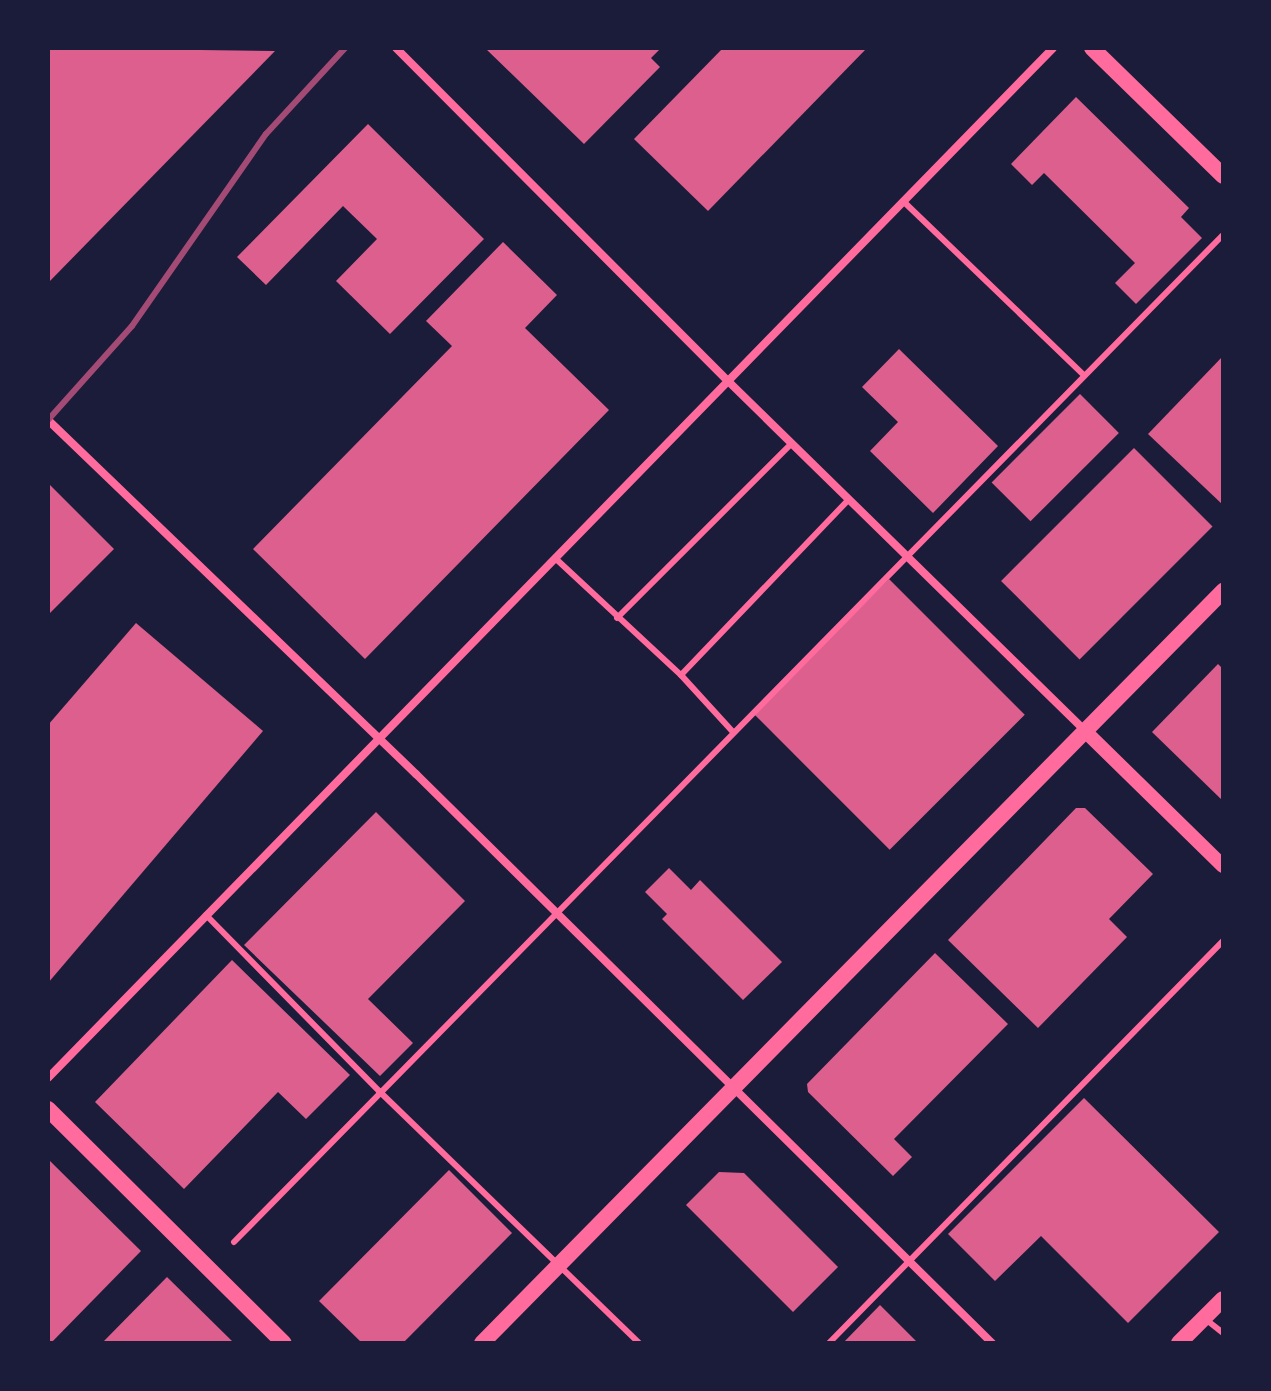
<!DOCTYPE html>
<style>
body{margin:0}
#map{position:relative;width:1271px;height:1391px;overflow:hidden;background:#1b1b3a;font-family:Raleway,sans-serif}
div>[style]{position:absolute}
.building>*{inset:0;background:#dd5f8e;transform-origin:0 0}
.service>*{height:6px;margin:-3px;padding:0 3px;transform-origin:3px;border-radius:3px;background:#ff6b9d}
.minor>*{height:8px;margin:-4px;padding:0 4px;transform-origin:4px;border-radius:4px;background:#ff6b9d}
.tertiary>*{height:14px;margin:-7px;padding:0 7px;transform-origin:7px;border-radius:7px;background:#ff6b9d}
.secondary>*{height:16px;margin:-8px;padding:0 8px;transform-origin:8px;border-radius:8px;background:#ff6b9d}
.rail>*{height:6px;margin:-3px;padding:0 3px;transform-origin:3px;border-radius:3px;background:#a44b75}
span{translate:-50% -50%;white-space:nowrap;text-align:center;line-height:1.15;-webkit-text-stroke:7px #1b1b3a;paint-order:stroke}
.frame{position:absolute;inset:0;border:50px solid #1b1b3a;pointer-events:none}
</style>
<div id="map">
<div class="building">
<div style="clip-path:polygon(48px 48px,275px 51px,48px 283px)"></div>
<div style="clip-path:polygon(485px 48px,661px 48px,651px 58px,660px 67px,584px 144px)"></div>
<div style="clip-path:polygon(723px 48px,867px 48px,708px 211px,634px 139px)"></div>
<div style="clip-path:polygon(1076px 97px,1189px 208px,1181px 217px,1202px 238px,1136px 304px,1115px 283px,1135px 263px,1044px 173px,1032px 185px,1011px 164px)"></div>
<div style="clip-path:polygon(368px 124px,484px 239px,390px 334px,336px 281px,377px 239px,343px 206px,266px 285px,237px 257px)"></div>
<div style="clip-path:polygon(503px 242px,557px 295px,525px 328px,609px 410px,365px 659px,253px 549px,452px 346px,426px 321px)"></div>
<div style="clip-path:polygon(899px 349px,998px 446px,933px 513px,870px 451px,898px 422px,862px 387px)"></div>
<div style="clip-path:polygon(1223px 356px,1223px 505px,1148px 434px)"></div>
<div style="left:1080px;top:394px;width:55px;height:125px;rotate:45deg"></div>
<div style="left:1134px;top:448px;width:111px;height:188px;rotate:45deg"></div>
<div style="clip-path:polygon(48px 483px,114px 549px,48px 615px)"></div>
<div style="left:889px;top:579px;width:192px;height:191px;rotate:45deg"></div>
<div style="clip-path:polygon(136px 623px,263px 731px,48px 983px,48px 725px)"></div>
<div style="clip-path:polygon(1218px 664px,1223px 669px,1223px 801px,1152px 732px)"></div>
<div style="clip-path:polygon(1076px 808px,1085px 808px,1153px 874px,1109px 919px,1127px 937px,1038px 1028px,948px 940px)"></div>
<div style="clip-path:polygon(376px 812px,465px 901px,368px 999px,413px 1043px,380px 1076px,244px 945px)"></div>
<div style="clip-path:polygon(669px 868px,691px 890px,700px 880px,782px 962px,743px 1000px,662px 919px,667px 914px,645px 892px)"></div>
<div style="clip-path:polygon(935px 953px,1008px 1024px,894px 1139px,912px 1157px,893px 1176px,808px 1092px,807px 1084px)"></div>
<div style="clip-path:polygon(232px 960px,350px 1075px,306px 1119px,278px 1092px,184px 1189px,95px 1102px)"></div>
<div style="clip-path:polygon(1084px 1098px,1219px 1232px,1128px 1323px,1041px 1236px,995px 1281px,948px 1234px)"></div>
<div style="clip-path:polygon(48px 1159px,141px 1251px,51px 1343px,48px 1343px)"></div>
<div style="clip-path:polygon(449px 1170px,512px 1233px,403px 1343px,362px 1343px,319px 1301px)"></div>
<div style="clip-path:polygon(719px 1172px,744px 1173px,838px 1267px,793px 1312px,686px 1205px)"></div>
<div style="clip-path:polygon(167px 1277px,234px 1343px,102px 1343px)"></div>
<div style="clip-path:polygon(880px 1305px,918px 1343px,843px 1343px)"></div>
</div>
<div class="service">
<div style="left:903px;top:201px;width:251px;rotate:43.9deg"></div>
<div style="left:555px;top:558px;width:172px;rotate:42.9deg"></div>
<div style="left:617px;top:618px;width:247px;rotate:-45deg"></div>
<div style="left:733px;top:732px;width:77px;rotate:-132.4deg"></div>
<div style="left:681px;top:675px;width:243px;rotate:-46.3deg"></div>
<div style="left:206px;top:915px;width:247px;rotate:45.5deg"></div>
<div style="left:379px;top:1091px;width:362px;rotate:44.1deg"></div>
<div style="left:234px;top:1242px;width:1411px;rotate:-45.52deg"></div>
<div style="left:1204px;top:1318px;width:24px;rotate:38deg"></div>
<div style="left:829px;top:1343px;width:563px;rotate:-45.58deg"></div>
</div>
<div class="minor">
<div style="left:396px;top:48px;width:470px;rotate:45.1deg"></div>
<div style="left:728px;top:381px;width:500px;rotate:44.4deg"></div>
<div style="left:48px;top:420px;width:511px;rotate:43.89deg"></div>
<div style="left:416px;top:774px;width:810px;rotate:44.65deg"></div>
<div style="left:48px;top:1078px;width:1439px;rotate:-45.7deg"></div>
</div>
<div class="tertiary">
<div style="left:1085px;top:731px;width:193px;rotate:44.4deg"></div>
</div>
<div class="secondary">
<div style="left:1092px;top:48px;width:183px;rotate:44.3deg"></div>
<div style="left:48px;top:1109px;width:332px;rotate:44.8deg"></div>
<div style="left:482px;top:1343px;width:1056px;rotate:-45.42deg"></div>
<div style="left:1179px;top:1343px;width:62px;rotate:-45deg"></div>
</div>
<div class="rail">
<div style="left:48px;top:420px;width:126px;rotate:-48.2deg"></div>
<div style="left:132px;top:326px;width:234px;rotate:-55.1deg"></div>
<div style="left:266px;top:134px;width:117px;rotate:-47.4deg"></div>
</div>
<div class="frame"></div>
</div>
